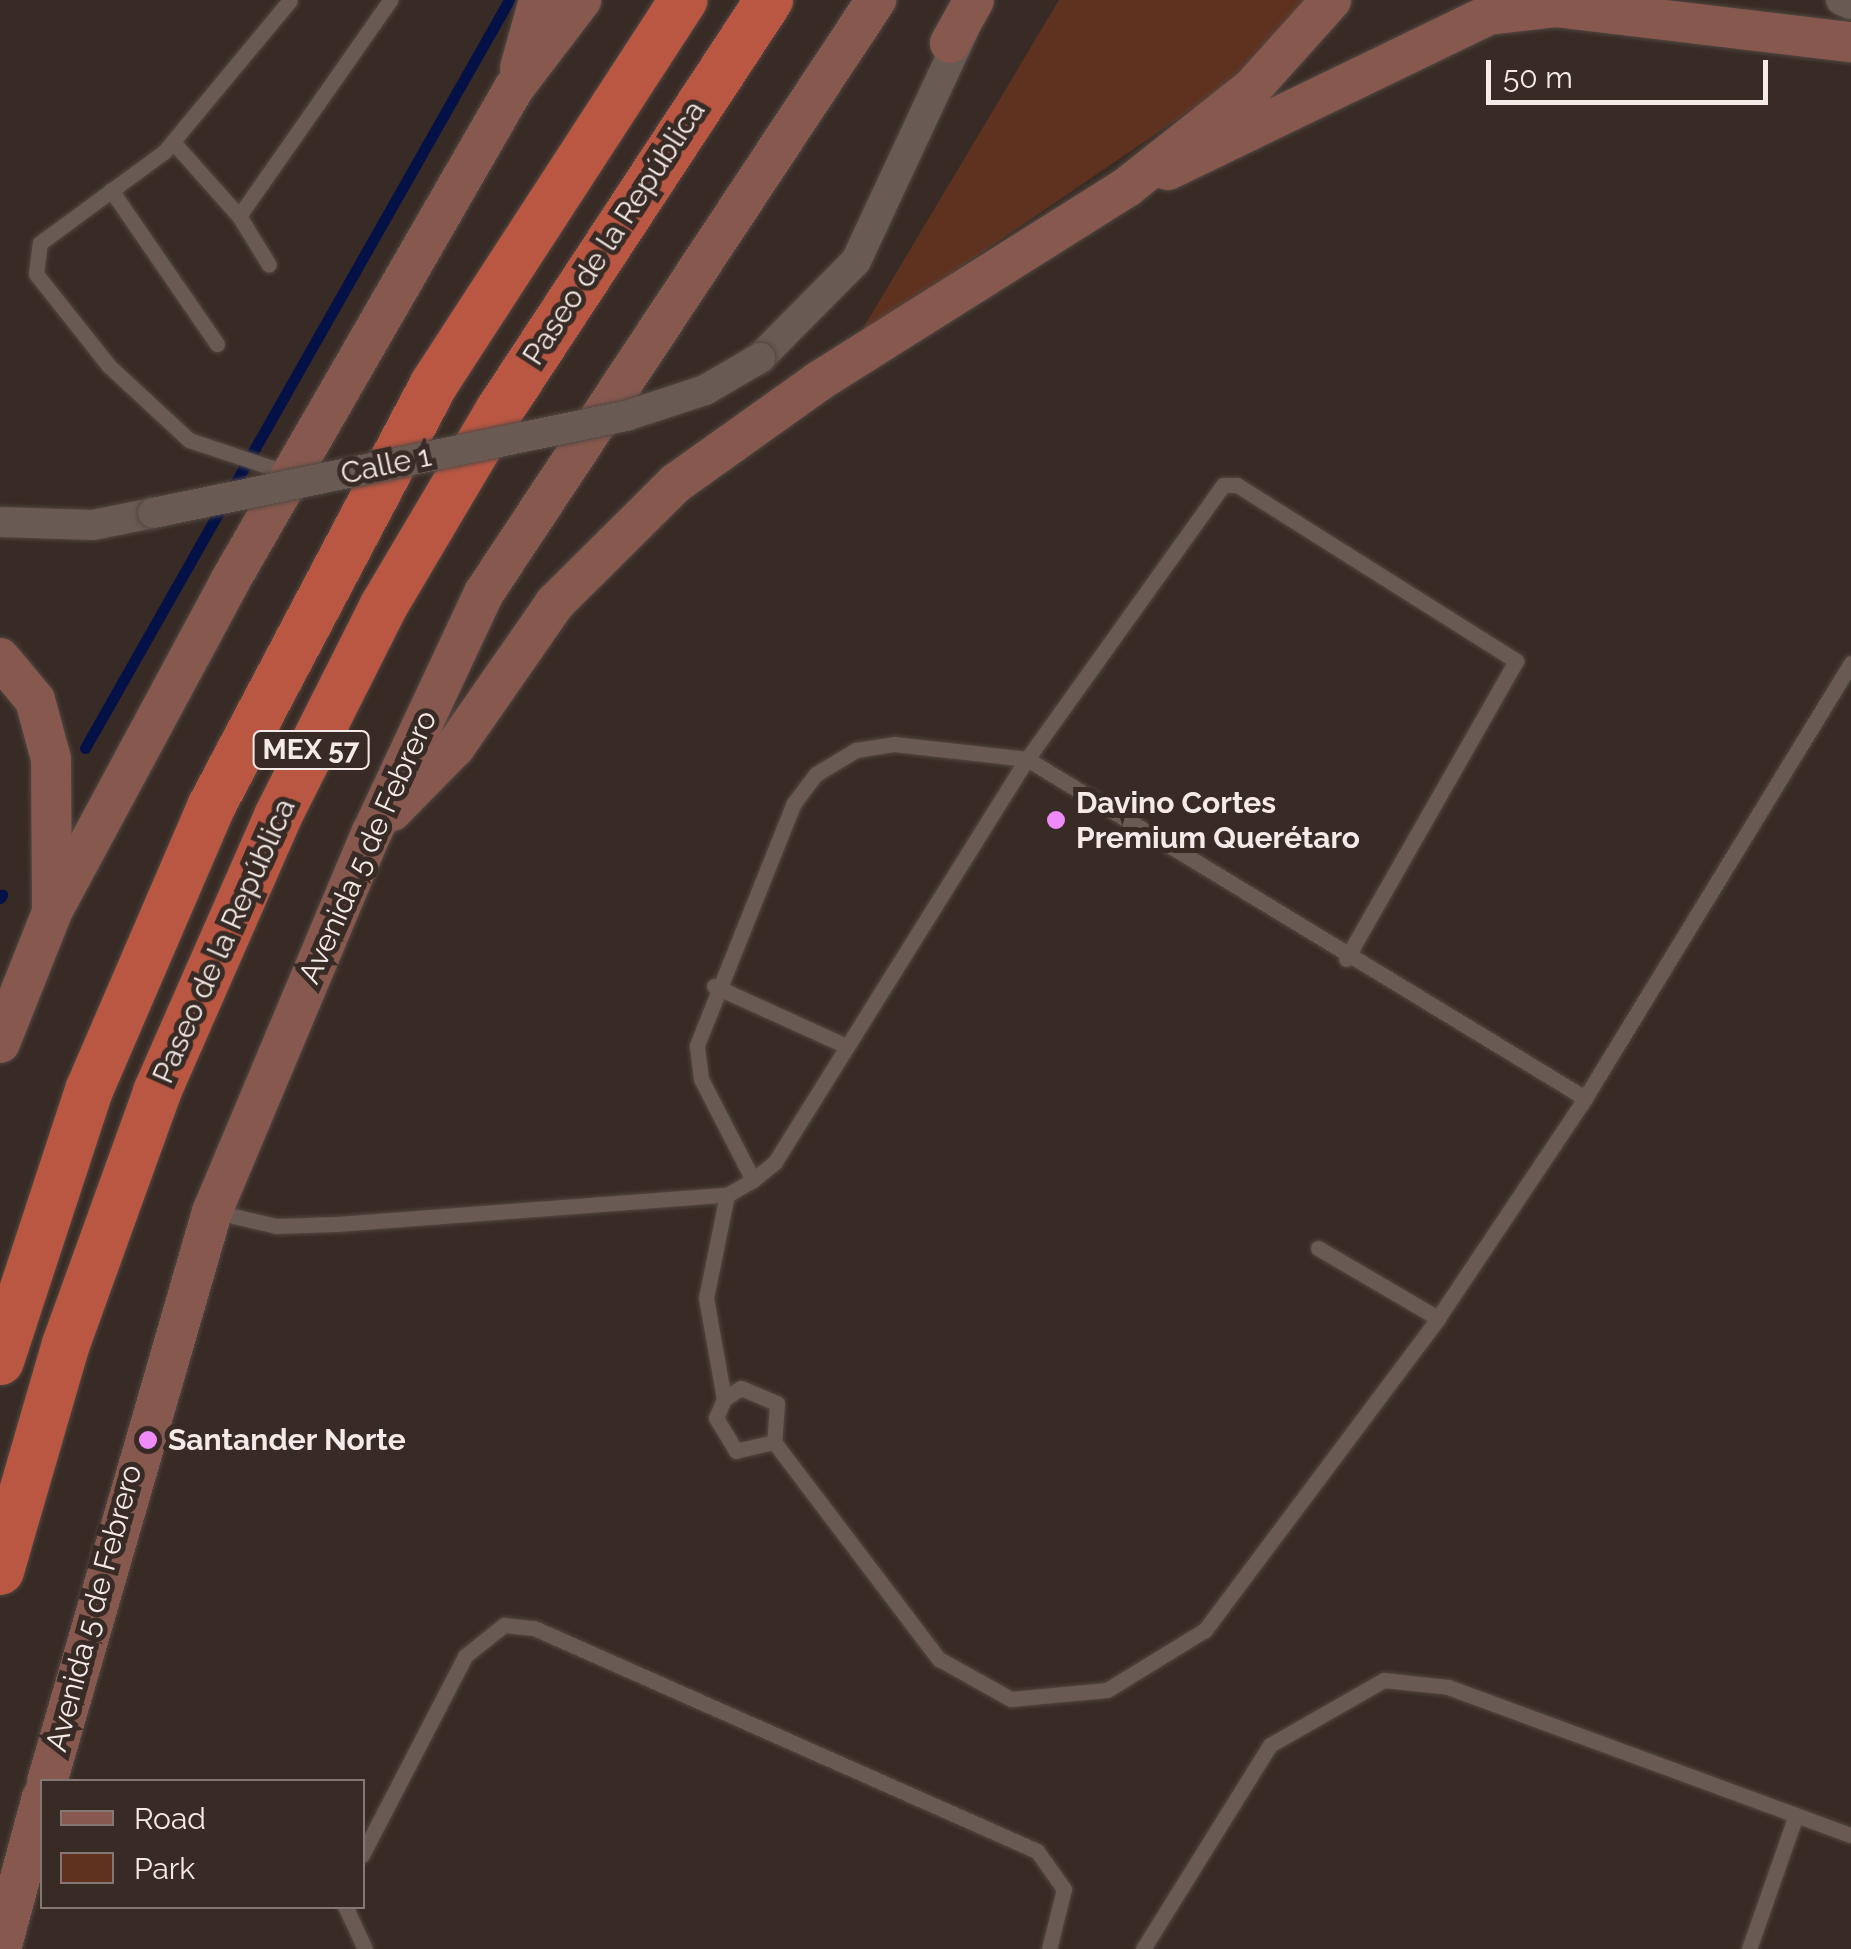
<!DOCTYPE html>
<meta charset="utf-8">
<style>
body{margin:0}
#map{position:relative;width:1851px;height:1949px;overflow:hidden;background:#382b25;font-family:Raleway,sans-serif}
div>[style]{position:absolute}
.green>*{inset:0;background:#5f3220}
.stream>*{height:11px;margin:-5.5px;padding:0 5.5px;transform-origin:5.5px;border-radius:5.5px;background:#031147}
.roads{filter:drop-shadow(0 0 2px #524742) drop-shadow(0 0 2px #524742)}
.service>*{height:15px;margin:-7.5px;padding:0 7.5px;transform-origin:7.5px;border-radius:7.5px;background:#695a54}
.minor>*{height:30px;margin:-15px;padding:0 15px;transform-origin:15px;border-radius:15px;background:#695a54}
.secondary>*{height:40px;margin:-20px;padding:0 20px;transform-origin:20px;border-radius:20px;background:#87594e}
.trunk>*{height:48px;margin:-24px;padding:0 24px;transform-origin:24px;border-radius:24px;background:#b95743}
.bridges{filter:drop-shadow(0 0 2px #524742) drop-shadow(0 0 2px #524742)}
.minor-bridge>*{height:30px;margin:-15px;padding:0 15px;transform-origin:15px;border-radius:15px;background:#695a54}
.dots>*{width:28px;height:28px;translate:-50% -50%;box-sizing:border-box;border:5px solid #382b25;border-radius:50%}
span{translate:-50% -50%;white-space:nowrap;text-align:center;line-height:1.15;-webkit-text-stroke:10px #382b25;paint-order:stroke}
.shield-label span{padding:2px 8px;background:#382b25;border:2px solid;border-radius:8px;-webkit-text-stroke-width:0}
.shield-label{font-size:28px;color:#f4ebe8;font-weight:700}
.street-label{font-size:30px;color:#f4ebe8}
.poi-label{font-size:30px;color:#f4ebe8;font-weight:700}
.left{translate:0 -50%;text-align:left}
.legend{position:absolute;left:40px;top:1779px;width:325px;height:130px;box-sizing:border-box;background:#382b25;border:2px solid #837873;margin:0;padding:12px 18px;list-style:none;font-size:30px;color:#f4ebe8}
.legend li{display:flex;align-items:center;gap:20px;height:50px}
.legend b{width:50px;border:2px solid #837873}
.scale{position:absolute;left:1486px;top:60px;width:282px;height:45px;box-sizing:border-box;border:5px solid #f4ebe8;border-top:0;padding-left:12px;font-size:30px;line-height:35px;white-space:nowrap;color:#f4ebe8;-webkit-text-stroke:8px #382b25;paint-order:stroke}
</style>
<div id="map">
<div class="green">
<div style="clip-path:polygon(1059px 0,1305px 0,1245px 73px,858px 337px)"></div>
</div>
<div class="stream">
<div style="left:85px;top:748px;width:860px;rotate:-60.45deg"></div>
<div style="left:0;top:898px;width:4px;rotate:-56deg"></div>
</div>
<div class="roads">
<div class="service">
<div style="left:173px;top:142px;width:99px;rotate:48.3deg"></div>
<div style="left:239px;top:216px;width:264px;rotate:-55deg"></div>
<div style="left:111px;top:190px;width:187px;rotate:55.5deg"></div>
<div style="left:239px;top:216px;width:57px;rotate:58.5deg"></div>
<div style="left:288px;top:473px;width:104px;rotate:-161.6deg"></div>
<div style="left:189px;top:440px;width:109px;rotate:-137.2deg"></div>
<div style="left:109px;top:366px;width:117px;rotate:-128.4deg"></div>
<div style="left:36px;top:274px;width:31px;rotate:-83deg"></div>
<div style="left:40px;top:243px;width:154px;rotate:-36.3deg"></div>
<div style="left:164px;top:152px;width:197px;rotate:-50.3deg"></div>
<div style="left:714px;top:986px;width:145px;rotate:24.4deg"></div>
<div style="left:753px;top:1180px;width:114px;rotate:-117.2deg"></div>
<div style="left:701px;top:1079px;width:34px;rotate:-97deg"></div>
<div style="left:697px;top:1045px;width:261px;rotate:-68.2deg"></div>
<div style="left:794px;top:803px;width:36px;rotate:-53deg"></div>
<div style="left:816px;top:774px;width:47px;rotate:-31deg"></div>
<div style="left:856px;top:750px;width:38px;rotate:-9deg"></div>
<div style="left:894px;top:744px;width:134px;rotate:6.4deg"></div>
<div style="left:1027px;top:759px;width:337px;rotate:-54.4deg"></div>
<div style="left:1223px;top:485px;width:14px"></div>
<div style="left:1237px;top:485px;width:330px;rotate:32.2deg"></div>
<div style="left:1516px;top:661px;width:343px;rotate:119.7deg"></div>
<div style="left:216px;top:1212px;width:62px;rotate:13.1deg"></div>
<div style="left:276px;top:1226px;width:61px;rotate:-1.9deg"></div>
<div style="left:337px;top:1224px;width:391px;rotate:-4.3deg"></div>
<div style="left:727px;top:1195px;width:30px;rotate:-30deg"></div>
<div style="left:753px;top:1180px;width:28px;rotate:-39deg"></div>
<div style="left:775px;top:1162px;width:475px;rotate:-58deg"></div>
<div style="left:1027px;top:759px;width:653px;rotate:31.28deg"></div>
<div style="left:1585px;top:1098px;width:510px;rotate:-58.55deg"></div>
<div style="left:1318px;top:1248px;width:139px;rotate:30.3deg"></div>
<div style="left:1438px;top:1318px;width:265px;rotate:-56.2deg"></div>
<div style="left:724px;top:1399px;width:20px;rotate:-33deg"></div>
<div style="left:741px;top:1388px;width:39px;rotate:23deg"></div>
<div style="left:777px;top:1403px;width:39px;rotate:94deg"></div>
<div style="left:774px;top:1442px;width:39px;rotate:167deg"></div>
<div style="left:736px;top:1451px;width:39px;rotate:-121deg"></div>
<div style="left:716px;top:1418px;width:21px;rotate:-67deg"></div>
<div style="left:724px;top:1399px;width:103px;rotate:-100.1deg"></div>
<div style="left:706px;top:1298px;width:105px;rotate:-78.5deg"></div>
<div style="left:774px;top:1442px;width:273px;rotate:52.8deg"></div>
<div style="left:939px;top:1659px;width:82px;rotate:29.1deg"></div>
<div style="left:1011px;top:1699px;width:96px;rotate:-5.4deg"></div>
<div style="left:1107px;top:1690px;width:115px;rotate:-31.5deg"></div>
<div style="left:1205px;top:1630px;width:389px;rotate:-53.2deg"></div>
<div style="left:362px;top:1855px;width:224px;rotate:-62.6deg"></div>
<div style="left:465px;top:1656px;width:50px;rotate:-38.5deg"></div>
<div style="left:504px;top:1625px;width:30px;rotate:6deg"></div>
<div style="left:534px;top:1628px;width:550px;rotate:23.91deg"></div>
<div style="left:1037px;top:1851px;width:47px;rotate:54.6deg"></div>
<div style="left:1064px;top:1889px;width:62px;rotate:104deg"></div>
<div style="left:345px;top:1906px;width:47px;rotate:65.1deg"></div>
<div style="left:1143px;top:1949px;width:240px;rotate:-58.1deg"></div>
<div style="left:1270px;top:1745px;width:131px;rotate:-29.7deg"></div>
<div style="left:1384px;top:1680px;width:64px;rotate:6.2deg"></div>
<div style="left:1448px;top:1687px;width:429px;rotate:20.2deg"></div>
<div style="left:1749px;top:1949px;width:142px;rotate:-70.7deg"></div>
</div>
<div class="minor">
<div style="left:1841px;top:0;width:11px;rotate:22deg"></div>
<div style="left:760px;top:358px;width:136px;rotate:-45.3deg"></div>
<div style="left:856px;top:261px;width:258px;rotate:-65deg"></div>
<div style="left:0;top:522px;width:93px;rotate:1.8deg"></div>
<div style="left:93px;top:525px;width:61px;rotate:-11.3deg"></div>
</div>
<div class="secondary">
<div style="left:950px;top:43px;width:49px;rotate:-60.8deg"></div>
<div style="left:520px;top:68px;width:71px;rotate:-74.4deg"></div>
<div style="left:1168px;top:170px;width:356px;rotate:-25.8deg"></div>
<div style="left:1488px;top:15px;width:68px;rotate:-6.7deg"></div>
<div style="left:1556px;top:7px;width:297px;rotate:6.8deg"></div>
<div style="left:0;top:658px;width:55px;rotate:50.2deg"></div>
<div style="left:35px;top:700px;width:61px;rotate:74.8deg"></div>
<div style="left:51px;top:759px;width:150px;rotate:89.6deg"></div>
<div style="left:392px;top:811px;width:90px;rotate:-45.5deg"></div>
<div style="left:455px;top:747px;width:175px;rotate:-55.2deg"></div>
<div style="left:555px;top:603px;width:170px;rotate:-44.8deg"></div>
<div style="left:676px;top:483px;width:176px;rotate:-35.5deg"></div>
<div style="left:819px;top:381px;width:364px;rotate:-32.2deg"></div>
<div style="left:1127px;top:187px;width:161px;rotate:-38.4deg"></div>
<div style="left:1253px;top:87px;width:117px;rotate:-48.1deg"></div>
<div style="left:0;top:1043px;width:141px;rotate:-68.3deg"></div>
<div style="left:52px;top:912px;width:376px;rotate:-61.7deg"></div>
<div style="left:230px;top:581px;width:569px;rotate:-60.06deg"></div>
<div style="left:514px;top:88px;width:111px;rotate:-52.7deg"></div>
<div style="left:47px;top:1782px;width:593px;rotate:-73.86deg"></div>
<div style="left:212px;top:1212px;width:412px;rotate:-67.2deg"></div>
<div style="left:372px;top:832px;width:264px;rotate:-64.9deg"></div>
<div style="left:484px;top:593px;width:711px;rotate:-56.53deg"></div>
<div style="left:1px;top:1949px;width:157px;rotate:-74.9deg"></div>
</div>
<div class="trunk">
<div style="left:0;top:1361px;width:287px;rotate:-71.8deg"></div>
<div style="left:90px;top:1088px;width:306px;rotate:-66.7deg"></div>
<div style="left:211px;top:807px;width:478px;rotate:-62.2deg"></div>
<div style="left:434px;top:384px;width:458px;rotate:-57deg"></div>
<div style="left:0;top:1571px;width:236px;rotate:-73.8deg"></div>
<div style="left:66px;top:1344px;width:268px;rotate:-70.1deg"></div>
<div style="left:157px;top:1092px;width:301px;rotate:-66.3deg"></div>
<div style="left:278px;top:816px;width:234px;rotate:-63.3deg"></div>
<div style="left:383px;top:607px;width:228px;rotate:-59.4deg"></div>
<div style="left:499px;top:411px;width:492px;rotate:-56.7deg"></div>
</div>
</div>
<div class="bridges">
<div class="minor-bridge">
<div style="left:153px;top:513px;width:483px;rotate:-11.6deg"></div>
<div style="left:626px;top:416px;width:83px;rotate:-18.2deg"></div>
<div style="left:705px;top:390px;width:64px;rotate:-30.2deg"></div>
</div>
</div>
<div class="dots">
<div style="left:1056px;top:820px;background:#ee8bf8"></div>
<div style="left:148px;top:1440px;background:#ee8bf8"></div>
</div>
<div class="shield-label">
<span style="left:311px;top:750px">MEX 57</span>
</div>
<div class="street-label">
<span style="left:614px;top:233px;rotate:-57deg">Paseo de la República</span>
<span style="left:386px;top:465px;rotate:-12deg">Calle 1</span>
<span style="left:368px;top:847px;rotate:-66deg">Avenida 5 de Febrero</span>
<span style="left:224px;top:941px;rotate:-66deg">Paseo de la República</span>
<span style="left:94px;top:1608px;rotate:-75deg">Avenida 5 de Febrero</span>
</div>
<div class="poi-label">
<span class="left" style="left:1076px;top:820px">Davino Cortes<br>Premium Querétaro</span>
<span class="left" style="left:168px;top:1440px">Santander Norte</span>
</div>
<ul class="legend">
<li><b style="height:12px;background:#87594e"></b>Road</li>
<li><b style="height:28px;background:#5f3220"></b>Park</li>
</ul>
<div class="scale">50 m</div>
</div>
